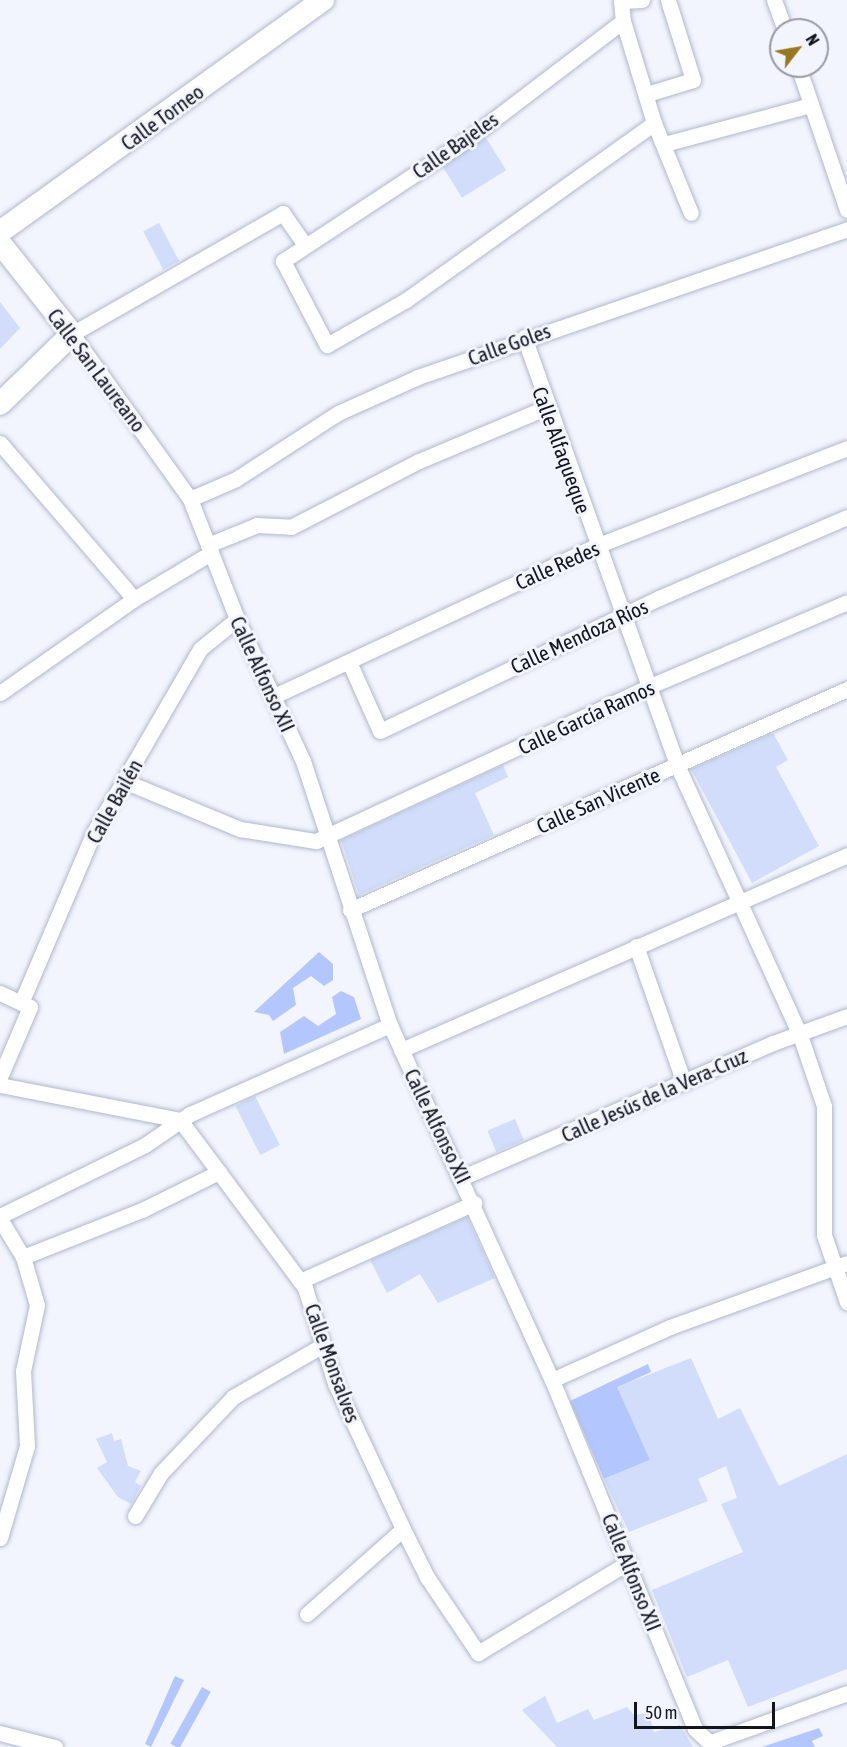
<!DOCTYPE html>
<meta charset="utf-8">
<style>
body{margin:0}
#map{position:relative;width:847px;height:1747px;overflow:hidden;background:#f2f5fe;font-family:"Asap Condensed",sans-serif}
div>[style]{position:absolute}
.green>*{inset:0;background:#b3c7fe;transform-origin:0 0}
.building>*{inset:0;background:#d1ddfb;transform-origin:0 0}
.roads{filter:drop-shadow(0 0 2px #b0b8cb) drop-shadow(0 0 2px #b0b8cb)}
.street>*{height:15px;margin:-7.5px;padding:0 7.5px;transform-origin:7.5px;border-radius:7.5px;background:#fff}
.secondary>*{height:22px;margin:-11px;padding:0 11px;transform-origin:11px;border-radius:11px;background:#fff}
span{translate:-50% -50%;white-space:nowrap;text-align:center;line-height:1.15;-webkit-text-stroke:6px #f2f5fe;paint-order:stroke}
.street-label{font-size:21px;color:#13151c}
.north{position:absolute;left:769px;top:18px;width:60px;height:60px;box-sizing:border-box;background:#f2f5fe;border:2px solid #999ba4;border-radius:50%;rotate:59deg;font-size:16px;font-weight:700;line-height:24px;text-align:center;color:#13151c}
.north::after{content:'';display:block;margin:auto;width:21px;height:27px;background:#977821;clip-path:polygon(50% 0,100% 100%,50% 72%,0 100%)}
.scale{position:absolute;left:634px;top:1702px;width:141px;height:27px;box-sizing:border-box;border:3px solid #13151c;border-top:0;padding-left:8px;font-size:18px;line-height:21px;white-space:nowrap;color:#13151c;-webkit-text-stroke:4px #f2f5fe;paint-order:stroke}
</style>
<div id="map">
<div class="green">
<div style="clip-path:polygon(319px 952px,333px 964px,333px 980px,324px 986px,311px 976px,293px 988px,296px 1005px,273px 1021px,269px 1015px,254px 1012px)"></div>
<div style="clip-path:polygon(341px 991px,354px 997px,361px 1019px,284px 1054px,280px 1032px,304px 1016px,318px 1026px,336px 1014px,332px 997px)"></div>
<div style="clip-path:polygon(648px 1364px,651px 1372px,618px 1387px,684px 1446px,604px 1479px,570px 1401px)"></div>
<div style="clip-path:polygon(175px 1676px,184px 1680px,151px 1747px,145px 1744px)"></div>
<div style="left:202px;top:1687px;width:10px;height:65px;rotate:29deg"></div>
<div style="clip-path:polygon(819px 1728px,823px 1736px,812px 1741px,815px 1747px,762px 1747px)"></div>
</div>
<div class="building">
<div style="left:486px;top:138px;width:38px;height:52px;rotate:58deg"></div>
<div style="left:159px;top:223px;width:43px;height:18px;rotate:62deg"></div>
<div style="clip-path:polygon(0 302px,20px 328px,0 349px)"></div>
<div style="clip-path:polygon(773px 733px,788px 760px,776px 767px,819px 846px,752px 883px,691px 769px)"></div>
<div style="clip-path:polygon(503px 765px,508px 777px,475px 793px,494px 835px,359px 895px,341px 840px)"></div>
<div style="left:255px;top:1096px;width:55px;height:22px;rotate:63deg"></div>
<div style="left:515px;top:1119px;width:23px;height:30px;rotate:67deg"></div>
<div style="clip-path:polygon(467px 1217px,495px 1278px,438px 1303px,420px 1274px,387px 1293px,370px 1260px)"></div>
<div style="clip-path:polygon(691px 1358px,718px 1419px,740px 1408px,779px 1486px,847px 1454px,847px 1669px,748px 1707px,728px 1660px,687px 1677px,652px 1590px,743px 1552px,721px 1504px,737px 1498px,726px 1466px,698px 1479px,708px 1501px,629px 1532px,604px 1479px,650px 1460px,617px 1387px)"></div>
<div style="clip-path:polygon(112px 1433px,114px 1441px,121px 1439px,128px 1466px,141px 1471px,135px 1482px,141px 1486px,131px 1504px,118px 1497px,97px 1468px,107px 1462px,96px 1439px)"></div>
<div style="clip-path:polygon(545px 1696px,557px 1723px,588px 1709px,594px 1720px,627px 1707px,634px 1715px,649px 1713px,654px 1732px,680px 1725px,693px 1747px,557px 1747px,522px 1710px)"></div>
</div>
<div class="roads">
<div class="street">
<div style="left:621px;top:0;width:21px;rotate:85deg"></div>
<div style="left:623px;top:21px;width:107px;rotate:73.1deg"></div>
<div style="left:654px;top:123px;width:97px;rotate:67.7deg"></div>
<div style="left:774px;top:0;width:32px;rotate:70deg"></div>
<div style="left:621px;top:1px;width:21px;rotate:-3deg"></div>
<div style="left:623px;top:21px;width:195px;rotate:142.7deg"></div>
<div style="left:468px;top:139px;width:222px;rotate:146.6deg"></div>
<div style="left:283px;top:261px;width:95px;rotate:62.4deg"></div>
<div style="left:327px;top:345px;width:91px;rotate:-29.7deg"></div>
<div style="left:406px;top:300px;width:305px;rotate:-35.5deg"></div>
<div style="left:798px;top:66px;width:152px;rotate:71.2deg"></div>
<div style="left:647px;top:94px;width:48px;rotate:-16.9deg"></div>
<div style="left:693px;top:80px;width:84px;rotate:-107.4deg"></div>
<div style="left:664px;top:144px;width:152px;rotate:-14.9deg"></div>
<div style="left:305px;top:245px;width:39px;rotate:-125deg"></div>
<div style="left:283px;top:213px;width:243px;rotate:150.2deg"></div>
<div style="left:72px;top:334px;width:203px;rotate:54.4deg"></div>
<div style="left:190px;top:499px;width:129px;rotate:68.6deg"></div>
<div style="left:237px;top:619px;width:157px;rotate:65.1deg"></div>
<div style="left:303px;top:761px;width:278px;rotate:71.8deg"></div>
<div style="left:390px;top:1025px;width:390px;rotate:65.5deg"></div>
<div style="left:552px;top:1380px;width:377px;rotate:67.7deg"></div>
<div style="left:695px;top:1729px;width:26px;rotate:43deg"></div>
<div style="left:524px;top:337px;width:455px;rotate:70.3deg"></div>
<div style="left:677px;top:765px;width:297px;rotate:65.5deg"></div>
<div style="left:800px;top:1035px;width:75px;rotate:71.3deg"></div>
<div style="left:824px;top:1106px;width:129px;rotate:90deg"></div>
<div style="left:824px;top:1235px;width:71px;rotate:71.1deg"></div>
<div style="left:0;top:443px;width:206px;rotate:49.3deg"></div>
<div style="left:190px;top:499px;width:50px;rotate:-23.5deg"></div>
<div style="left:236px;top:479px;width:121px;rotate:-32.9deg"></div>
<div style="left:338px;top:413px;width:88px;rotate:-24.2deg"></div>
<div style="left:418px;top:377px;width:454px;rotate:-19deg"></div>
<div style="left:208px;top:545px;width:53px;rotate:-22.2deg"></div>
<div style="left:257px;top:525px;width:34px;rotate:3deg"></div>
<div style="left:291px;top:527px;width:144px;rotate:-27.3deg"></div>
<div style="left:419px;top:461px;width:137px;rotate:-22.8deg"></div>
<div style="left:350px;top:664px;width:73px;rotate:65.9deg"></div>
<div style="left:380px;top:731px;width:309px;rotate:-25.5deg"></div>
<div style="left:659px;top:598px;width:205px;rotate:-23.3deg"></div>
<div style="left:0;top:693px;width:164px;rotate:-35deg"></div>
<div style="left:134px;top:599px;width:90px;rotate:-30.9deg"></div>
<div style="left:274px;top:696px;width:355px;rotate:-25deg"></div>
<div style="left:596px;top:546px;width:269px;rotate:-21.3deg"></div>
<div style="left:124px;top:781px;width:126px;rotate:22.5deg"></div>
<div style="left:240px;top:829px;width:77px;rotate:9deg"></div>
<div style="left:316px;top:841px;width:366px;rotate:-24.9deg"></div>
<div style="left:648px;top:687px;width:216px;rotate:-23.1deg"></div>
<div style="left:350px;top:910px;width:544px;rotate:-23.97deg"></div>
<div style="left:636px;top:946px;width:145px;rotate:70.7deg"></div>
<div style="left:0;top:993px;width:33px;rotate:25deg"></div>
<div style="left:30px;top:1007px;width:76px;rotate:113.2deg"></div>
<div style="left:21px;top:1003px;width:186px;rotate:-66.9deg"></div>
<div style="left:94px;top:832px;width:211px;rotate:-59.9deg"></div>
<div style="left:200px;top:649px;width:48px;rotate:-39deg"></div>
<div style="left:401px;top:1050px;width:487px;rotate:-23.6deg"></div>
<div style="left:0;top:1085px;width:183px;rotate:11deg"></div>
<div style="left:180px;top:1120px;width:209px;rotate:53.3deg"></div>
<div style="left:305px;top:1288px;width:100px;rotate:72.5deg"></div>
<div style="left:335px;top:1383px;width:161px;rotate:65deg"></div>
<div style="left:403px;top:1529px;width:54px;rotate:63.4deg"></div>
<div style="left:427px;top:1577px;width:92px;rotate:56.1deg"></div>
<div style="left:478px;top:1653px;width:176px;rotate:-31.1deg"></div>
<div style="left:463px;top:1177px;width:338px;rotate:-23.4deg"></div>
<div style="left:773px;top:1043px;width:79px;rotate:-20deg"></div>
<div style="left:0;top:1216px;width:161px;rotate:-26.1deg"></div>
<div style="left:145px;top:1145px;width:55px;rotate:-34.6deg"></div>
<div style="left:190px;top:1114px;width:219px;rotate:-24deg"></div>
<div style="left:0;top:1219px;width:44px;rotate:58.8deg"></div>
<div style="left:23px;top:1257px;width:50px;rotate:73.7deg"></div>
<div style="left:37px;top:1305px;width:67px;rotate:102deg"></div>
<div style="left:23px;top:1371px;width:75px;rotate:86.9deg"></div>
<div style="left:27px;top:1446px;width:96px;rotate:106.4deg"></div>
<div style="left:23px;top:1257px;width:128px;rotate:-21.6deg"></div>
<div style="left:142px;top:1210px;width:86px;rotate:-26.3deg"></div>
<div style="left:300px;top:1281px;width:191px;rotate:-24.1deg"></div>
<div style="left:552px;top:1380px;width:129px;rotate:-24.2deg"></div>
<div style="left:670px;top:1327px;width:188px;rotate:-19.9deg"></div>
<div style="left:135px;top:1516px;width:50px;rotate:-58.8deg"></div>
<div style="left:161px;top:1473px;width:105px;rotate:-46.5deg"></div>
<div style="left:233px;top:1397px;width:104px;rotate:-30deg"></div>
<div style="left:307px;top:1614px;width:128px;rotate:-41.5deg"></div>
<div style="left:0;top:1733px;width:57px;rotate:14.3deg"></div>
<div style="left:711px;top:1742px;width:145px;rotate:-19.8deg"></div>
</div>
<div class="secondary">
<div style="left:0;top:232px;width:398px;rotate:-35.7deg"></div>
<div style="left:0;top:243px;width:116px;rotate:51.6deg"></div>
<div style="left:72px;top:334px;width:100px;rotate:135.8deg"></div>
</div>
</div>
<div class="street-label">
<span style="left:162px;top:117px;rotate:-36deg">Calle Torneo</span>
<span style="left:455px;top:145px;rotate:-35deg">Calle Bajeles</span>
<span style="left:509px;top:344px;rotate:-20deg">Calle Goles</span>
<span style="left:97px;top:370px;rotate:53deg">Calle San Laureano</span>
<span style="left:562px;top:450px;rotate:70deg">Calle Alfaqueque</span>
<span style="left:557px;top:565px;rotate:-24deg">Calle Redes</span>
<span style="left:579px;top:636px;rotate:-25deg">Calle Mendoza Ríos</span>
<span style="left:263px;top:674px;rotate:65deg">Calle Alfonso XII</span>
<span style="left:586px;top:717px;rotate:-25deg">Calle García Ramos</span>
<span style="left:598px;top:800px;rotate:-24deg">Calle San Vicente</span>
<span style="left:114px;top:801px;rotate:-61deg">Calle Bailén</span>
<span style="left:654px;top:1095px;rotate:-24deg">Calle Jesús de la Vera-Cruz</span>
<span style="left:438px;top:1126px;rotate:64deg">Calle Alfonso XII</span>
<span style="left:333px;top:1363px;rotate:70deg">Calle Monsalves</span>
<span style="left:632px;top:1572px;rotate:68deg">Calle Alfonso XII</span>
</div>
<div class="north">N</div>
<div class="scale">50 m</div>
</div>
